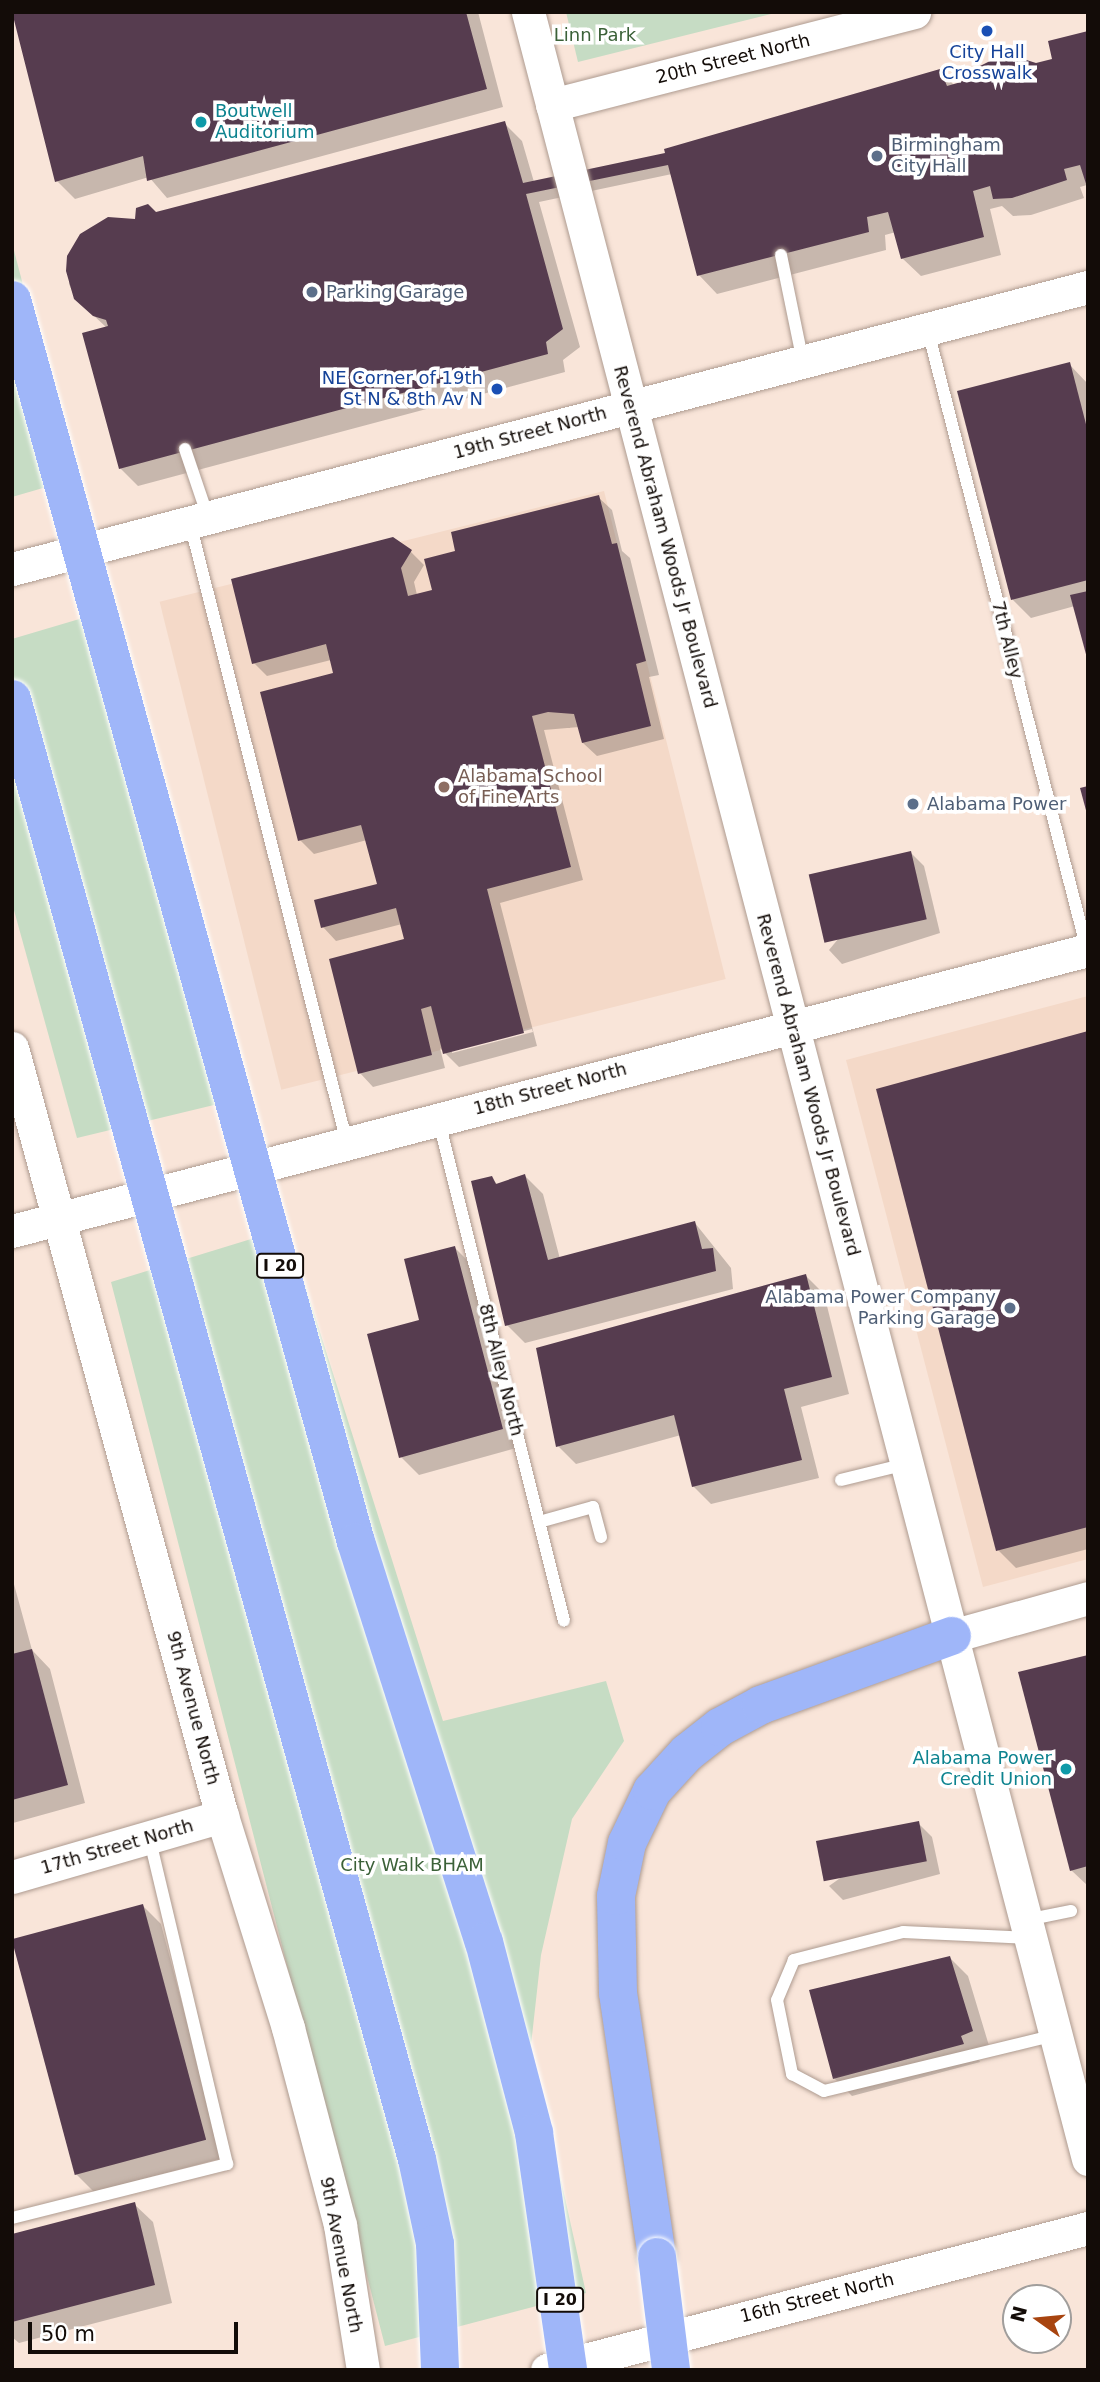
<!DOCTYPE html>
<style>
body{margin:0}
#map{position:relative;width:1100px;height:2382px;overflow:hidden;background:#f9e5d9;font-family:"DejaVu Sans",sans-serif}
div>[style]{position:absolute}
.built>*{inset:0;background:#f4d9c8;transform-origin:0 0}
.green>*{inset:0;background:#c6dcc4}
.shadow>*{inset:0;background:#0003}
.building>*{inset:0;background:#563c4f;transform-origin:0 0}
.roads{filter:drop-shadow(0 0 2px #ae9b90) drop-shadow(0 0 2px #ae9b90)}
.lane>*{height:12px;margin:-6px;padding:0 6px;transform-origin:6px;border-radius:6px;background:#fff}
.secondary>*{height:33px;margin:-16.5px;padding:0 16.5px;transform-origin:16.5px;border-radius:16.5px;background:#fff}
.highway>*{height:38px;margin:-19px;padding:0 19px;transform-origin:19px;border-radius:19px;background:#9fb6f9}
.bridges{filter:drop-shadow(0 0 2px #fff) drop-shadow(0 0 2px #fff)}
.highway-bridge>*{height:38px;margin:-19px;padding:0 19px;transform-origin:19px;border-radius:19px;background:#9fb6f9}
.dots>*{width:19px;height:19px;translate:-50% -50%;box-sizing:border-box;border:4px solid #fff;border-radius:50%}
span{translate:-50% -50%;white-space:nowrap;text-align:center;line-height:1.15;-webkit-text-stroke:7px #fff;paint-order:stroke}
.shield-label span{padding:2px 5px;background:#fff;border:2px solid;border-radius:5px;-webkit-text-stroke-width:0}
.shield-label{font-size:16px;color:#130c08;font-weight:700}
.park-label{font-size:18px;color:#3b6138}
.transit-label{font-size:18px;color:#164399}
.right{translate:-100% -50%;text-align:right}
.street-label{font-size:18px;color:#130c08}
.culture-label{font-size:18px;color:#0d838f}
.left{translate:0 -50%;text-align:left}
.service-label{font-size:18px;color:#4e5e75}
.education-label{font-size:18px;color:#785e54}
.frame{position:absolute;inset:0;border:14px solid #130c08;pointer-events:none}
.north{position:absolute;left:1002px;top:2284px;width:70px;height:70px;box-sizing:border-box;background:#fff;border:2px solid #a19e9c;border-radius:50%;rotate:285deg;font-size:19px;font-weight:700;line-height:28px;text-align:center;color:#130c08}
.north::after{content:'';display:block;margin:auto;width:24px;height:32px;background:#a8440f;clip-path:polygon(50% 0,100% 100%,50% 72%,0 100%)}
.scale{position:absolute;left:28px;top:2322px;width:210px;height:32px;box-sizing:border-box;border:4px solid #130c08;border-top:0;padding-left:9px;font-size:21px;line-height:24px;white-space:nowrap;color:#130c08;-webkit-text-stroke:5px #fff;paint-order:stroke}
</style>
<div id="map">
<div class="built">
<div style="left:604px;top:491px;width:503px;height:458px;rotate:76deg"></div>
<div style="clip-path:polygon(1088px 996px,1088px 1559px,983px 1587px,846px 1060px)"></div>
</div>
<div class="green">
<div style="clip-path:polygon(566px 12px,779px 12px,578px 62px)"></div>
<div style="clip-path:polygon(12px 243px,74px 479px,12px 497px)"></div>
<div style="clip-path:polygon(103px 612px,243px 1098px,77px 1138px,12px 903px,12px 639px)"></div>
<div style="clip-path:polygon(287px 1228px,443px 1721px,606px 1681px,624px 1741px,572px 1819px,541px 1955px,531px 2045px,586px 2293px,385px 2346px,111px 1282px)"></div>
</div>
<div class="shadow">
<div style="clip-path:polygon(13px 12px,478px 12px,503px 107px,167px 198px,149px 177px,75px 199px,57px 181px)"></div>
<div style="clip-path:polygon(1054px 60px,1087px 185px,1080px 187px,1084px 198px,1031px 215px,1013px 216px,1002px 206px,990px 209px,1001px 255px,921px 276px,902px 258px,896px 232px,885px 235px,886px 250px,717px 294px,699px 275px,672px 174px,539px 202px,580px 347px,563px 360px,565px 372px,138px 486px,120px 468px,107px 328px,75px 298px,69px 284px,69px 257px,90px 228px,109px 219px,137px 221px,504px 123px,522px 141px,534px 182px,667px 154px,940px 71px,955px 86px)"></div>
<div style="clip-path:polygon(1069px 364px,1088px 384px,1088px 655px,1075px 606px,1031px 618px,1013px 600px,959px 393px)"></div>
<div style="clip-path:polygon(evenodd,598px 497px,612px 510px,622px 551px,630px 558px,659px 675px,649px 677px,664px 739px,597px 756px,583px 743px,579px 727px,544px 730px,583px 880px,500px 903px,537px 1046px,459px 1067px,440px 1048px,445px 1068px,373px 1087px,360px 1073px,406px 941px,402px 924px,336px 941px,323px 927px,379px 885px,367px 840px,314px 854px,300px 840px,335px 675px,331px 660px,267px 676px,254px 663px,410px 551px,424px 565px,414px 582px,417px 595px,434px 591px,457px 553px,598px 497px,532px 1029px,533px 1032px,452px 1053px,452px 1050px,532px 1029px)"></div>
<div style="clip-path:polygon(910px 852px,924px 866px,940px 933px,842px 964px,829px 950px)"></div>
<div style="clip-path:polygon(1088px 1033px,1088px 1549px,1016px 1568px,998px 1550px)"></div>
<div style="clip-path:polygon(525px 1176px,543px 1194px,560px 1259px,695px 1223px,731px 1268px,733px 1289px,525px 1343px,507px 1325px,491px 1178px,498px 1185px)"></div>
<div style="clip-path:polygon(455px 1248px,473px 1266px,520px 1447px,419px 1475px,401px 1457px,421px 1321px)"></div>
<div style="clip-path:polygon(806px 1276px,824px 1294px,849px 1394px,801px 1407px,819px 1478px,711px 1504px,693px 1486px,681px 1435px,576px 1464px,558px 1446px)"></div>
<div style="clip-path:polygon(12px 1577px,32px 1650px,50px 1669px,85px 1803px,13px 1823px)"></div>
<div style="clip-path:polygon(1088px 1656px,1088px 1886px,1071px 1870px)"></div>
<div style="clip-path:polygon(918px 1823px,932px 1837px,940px 1874px,843px 1900px,829px 1886px)"></div>
<div style="clip-path:polygon(143px 1906px,161px 1924px,223px 2158px,94px 2192px,76px 2174px)"></div>
<div style="clip-path:polygon(950px 1958px,968px 1976px,990px 2049px,977px 2055px,980px 2062px,852px 2096px,834px 2078px)"></div>
<div style="clip-path:polygon(134px 2204px,153px 2222px,172px 2303px,19px 2343px,12px 2337px,12px 2236px)"></div>
</div>
<div class="building">
<div style="clip-path:polygon(12px 12px,466px 12px,487px 89px,147px 181px,143px 156px,55px 182px)"></div>
<div style="clip-path:polygon(1088px 31px,1088px 190px,1080px 165px,1064px 169px,1067px 180px,1012px 198px,993px 199px,990px 186px,973px 191px,984px 237px,901px 259px,888px 212px,867px 217px,869px 232px,697px 276px,668px 165px,526px 194px,563px 329px,546px 342px,548px 354px,119px 469px,82px 333px,108px 326px,106px 320px,93px 316px,74px 299px,66px 271px,67px 256px,80px 234px,108px 217px,135px 219px,136px 208px,148px 204px,156px 212px,505px 121px,523px 183px,665px 153px,664px 149px,940px 69px,947px 86px,961px 82px,970px 71px,994px 59px,1017px 57px,1036px 63px,1052px 59px,1048px 41px)"></div>
<div style="clip-path:polygon(1070px 362px,1088px 432px,1088px 580px,1011px 600px,957px 391px)"></div>
<div style="clip-path:polygon(599px 495px,612px 544px,617px 543px,646px 661px,636px 664px,651px 726px,582px 743px,574px 714px,548px 712px,532px 716px,571px 867px,487px 889px,524px 1033px,443px 1054px,431px 1006px,421px 1009px,432px 1055px,358px 1074px,329px 959px,404px 939px,396px 908px,321px 928px,314px 900px,377px 884px,361px 825px,298px 841px,260px 692px,333px 673px,326px 644px,252px 664px,231px 579px,393px 537px,412px 550px,401px 568px,408px 596px,432px 590px,424px 559px,455px 551px,451px 532px)"></div>
<div style="clip-path:polygon(1088px 591px,1088px 658px,1087px 658px,1070px 595px)"></div>
<div style="clip-path:polygon(1088px 786px,1088px 814px,1087px 814px,1080px 788px)"></div>
<div style="left:911px;top:851px;width:70px;height:105px;rotate:77deg"></div>
<div style="clip-path:polygon(1088px 1031px,1088px 1527px,996px 1551px,876px 1089px)"></div>
<div style="clip-path:polygon(525px 1174px,548px 1260px,695px 1221px,702px 1249px,713px 1248px,716px 1271px,505px 1326px,471px 1181px,492px 1176px,496px 1184px)"></div>
<div style="clip-path:polygon(455px 1246px,503px 1429px,399px 1458px,367px 1334px,419px 1320px,404px 1259px)"></div>
<div style="clip-path:polygon(806px 1274px,832px 1377px,784px 1389px,802px 1460px,692px 1487px,674px 1415px,556px 1447px,536px 1348px)"></div>
<div style="clip-path:polygon(32px 1649px,68px 1785px,12px 1800px,12px 1654px)"></div>
<div style="clip-path:polygon(1088px 1655px,1088px 1866px,1070px 1871px,1018px 1672px)"></div>
<div style="left:919px;top:1821px;width:41px;height:105px;rotate:79deg"></div>
<div style="left:143px;top:1904px;width:244px;height:136px;rotate:75deg"></div>
<div style="clip-path:polygon(950px 1956px,973px 2031px,961px 2036px,964px 2044px,833px 2079px,809px 1990px)"></div>
<div style="clip-path:polygon(135px 2202px,155px 2285px,12px 2322px,12px 2234px)"></div>
</div>
<div class="roads">
<div class="lane">
<div style="left:781px;top:255px;width:109px;rotate:78.4deg"></div>
<div style="left:928px;top:331px;width:639px;rotate:75.59deg"></div>
<div style="left:185px;top:449px;width:72px;rotate:71.3deg"></div>
<div style="left:190px;top:523px;width:640px;rotate:75.79deg"></div>
<div style="left:439px;top:1122px;width:514px;rotate:75.94deg"></div>
<div style="left:841px;top:1480px;width:67px;rotate:-13.8deg"></div>
<div style="left:539px;top:1522px;width:56px;rotate:-15.5deg"></div>
<div style="left:593px;top:1507px;width:31px;rotate:75deg"></div>
<div style="left:1026px;top:1920px;width:46px;rotate:-11.3deg"></div>
<div style="left:1030px;top:1938px;width:127px;rotate:-177.3deg"></div>
<div style="left:903px;top:1932px;width:113px;rotate:165.6deg"></div>
<div style="left:794px;top:1960px;width:43px;rotate:113deg"></div>
<div style="left:777px;top:2000px;width:76px;rotate:78.5deg"></div>
<div style="left:792px;top:2074px;width:36px;rotate:28deg"></div>
<div style="left:824px;top:2091px;width:238px;rotate:-13.6deg"></div>
<div style="left:12px;top:2218px;width:222px;rotate:-14.1deg"></div>
<div style="left:227px;top:2164px;width:333px;rotate:-103.4deg"></div>
</div>
<div class="secondary">
<div style="left:528px;top:12px;width:2219px;rotate:75.38deg"></div>
<div style="left:552px;top:105px;width:374px;rotate:-14.4deg"></div>
<div style="left:12px;top:569px;width:1112px;rotate:-14.69deg"></div>
<div style="left:12px;top:1048px;width:796px;rotate:74.71deg"></div>
<div style="left:222px;top:1816px;width:222px;rotate:72.7deg"></div>
<div style="left:288px;top:2028px;width:204px;rotate:75.2deg"></div>
<div style="left:340px;top:2225px;width:147px;rotate:81deg"></div>
<div style="left:12px;top:1231px;width:1112px;rotate:-14.64deg"></div>
<div style="left:952px;top:1636px;width:141px;rotate:-15.6deg"></div>
<div style="left:12px;top:1877px;width:219px;rotate:-16.2deg"></div>
<div style="left:547px;top:2370px;width:559px;rotate:-14.71deg"></div>
</div>
<div class="highway">
<div style="left:657px;top:2257px;width:267px;rotate:-98.4deg"></div>
<div style="left:618px;top:1993px;width:97px;rotate:-91.2deg"></div>
<div style="left:616px;top:1896px;width:54px;rotate:-78.3deg"></div>
<div style="left:627px;top:1843px;width:58px;rotate:-64.3deg"></div>
<div style="left:652px;top:1791px;width:52px;rotate:-47.4deg"></div>
<div style="left:687px;top:1753px;width:42px;rotate:-38.2deg"></div>
<div style="left:720px;top:1727px;width:47px;rotate:-28.2deg"></div>
<div style="left:761px;top:1705px;width:203px;rotate:-19.9deg"></div>
</div>
</div>
<div class="bridges">
<div class="highway-bridge">
<div style="left:12px;top:300px;width:1289px;rotate:74.52deg"></div>
<div style="left:356px;top:1542px;width:420px;rotate:72.3deg"></div>
<div style="left:484px;top:1942px;width:197px;rotate:75.3deg"></div>
<div style="left:534px;top:2133px;width:239px;rotate:81.8deg"></div>
<div style="left:12px;top:699px;width:1515px;rotate:74.5deg"></div>
<div style="left:417px;top:2159px;width:87px;rotate:78deg"></div>
<div style="left:435px;top:2244px;width:126px;rotate:87.7deg"></div>
<div style="left:657px;top:2257px;width:114px;rotate:82.9deg"></div>
</div>
</div>
<div class="dots">
<div style="left:987px;top:31px;background:#1a4fb4"></div>
<div style="left:201px;top:122px;background:#0f9aa8"></div>
<div style="left:877px;top:156px;background:#5c6f8a"></div>
<div style="left:312px;top:292px;background:#5c6f8a"></div>
<div style="left:497px;top:389px;background:#1a4fb4"></div>
<div style="left:444px;top:787px;background:#8d6e63"></div>
<div style="left:913px;top:804px;background:#5c6f8a"></div>
<div style="left:1010px;top:1308px;background:#5c6f8a"></div>
<div style="left:1066px;top:1769px;background:#0f9aa8"></div>
</div>
<div class="shield-label">
<span style="left:280px;top:1266px">I 20</span>
<span style="left:560px;top:2300px">I 20</span>
</div>
<div class="park-label">
<span style="left:595px;top:35px">Linn Park</span>
<span style="left:412px;top:1865px">City Walk BHAM</span>
</div>
<div class="transit-label">
<span style="left:987px;top:63px">City Hall<br>Crosswalk</span>
<span class="right" style="left:483px;top:389px">NE Corner of 19th<br>St N &amp; 8th Av N</span>
</div>
<div class="street-label">
<span style="left:733px;top:59px;rotate:-14deg">20th Street North</span>
<span style="left:530px;top:433px;rotate:-15deg">19th Street North</span>
<span style="left:665px;top:537px;rotate:75deg">Reverend Abraham Woods Jr Boulevard</span>
<span style="left:1007px;top:640px;rotate:76deg">7th Alley</span>
<span style="left:808px;top:1085px;rotate:75deg">Reverend Abraham Woods Jr Boulevard</span>
<span style="left:550px;top:1089px;rotate:-15deg">18th Street North</span>
<span style="left:501px;top:1370px;rotate:76deg">8th Alley North</span>
<span style="left:193px;top:1708px;rotate:75deg">9th Avenue North</span>
<span style="left:117px;top:1847px;rotate:-16deg">17th Street North</span>
<span style="left:341px;top:2255px;rotate:79deg">9th Avenue North</span>
<span style="left:817px;top:2298px;rotate:-14deg">16th Street North</span>
</div>
<div class="culture-label">
<span class="left" style="left:215px;top:122px">Boutwell<br>Auditorium</span>
<span class="right" style="left:1052px;top:1769px">Alabama Power<br>Credit Union</span>
</div>
<div class="service-label">
<span class="left" style="left:891px;top:156px">Birmingham<br>City Hall</span>
<span class="left" style="left:326px;top:292px">Parking Garage</span>
<span class="left" style="left:927px;top:804px">Alabama Power</span>
<span class="right" style="left:996px;top:1308px">Alabama Power Company<br>Parking Garage</span>
</div>
<div class="education-label">
<span class="left" style="left:458px;top:787px">Alabama School<br>of Fine Arts</span>
</div>
<div class="frame"></div>
<div class="north">N</div>
<div class="scale">50 m</div>
</div>
